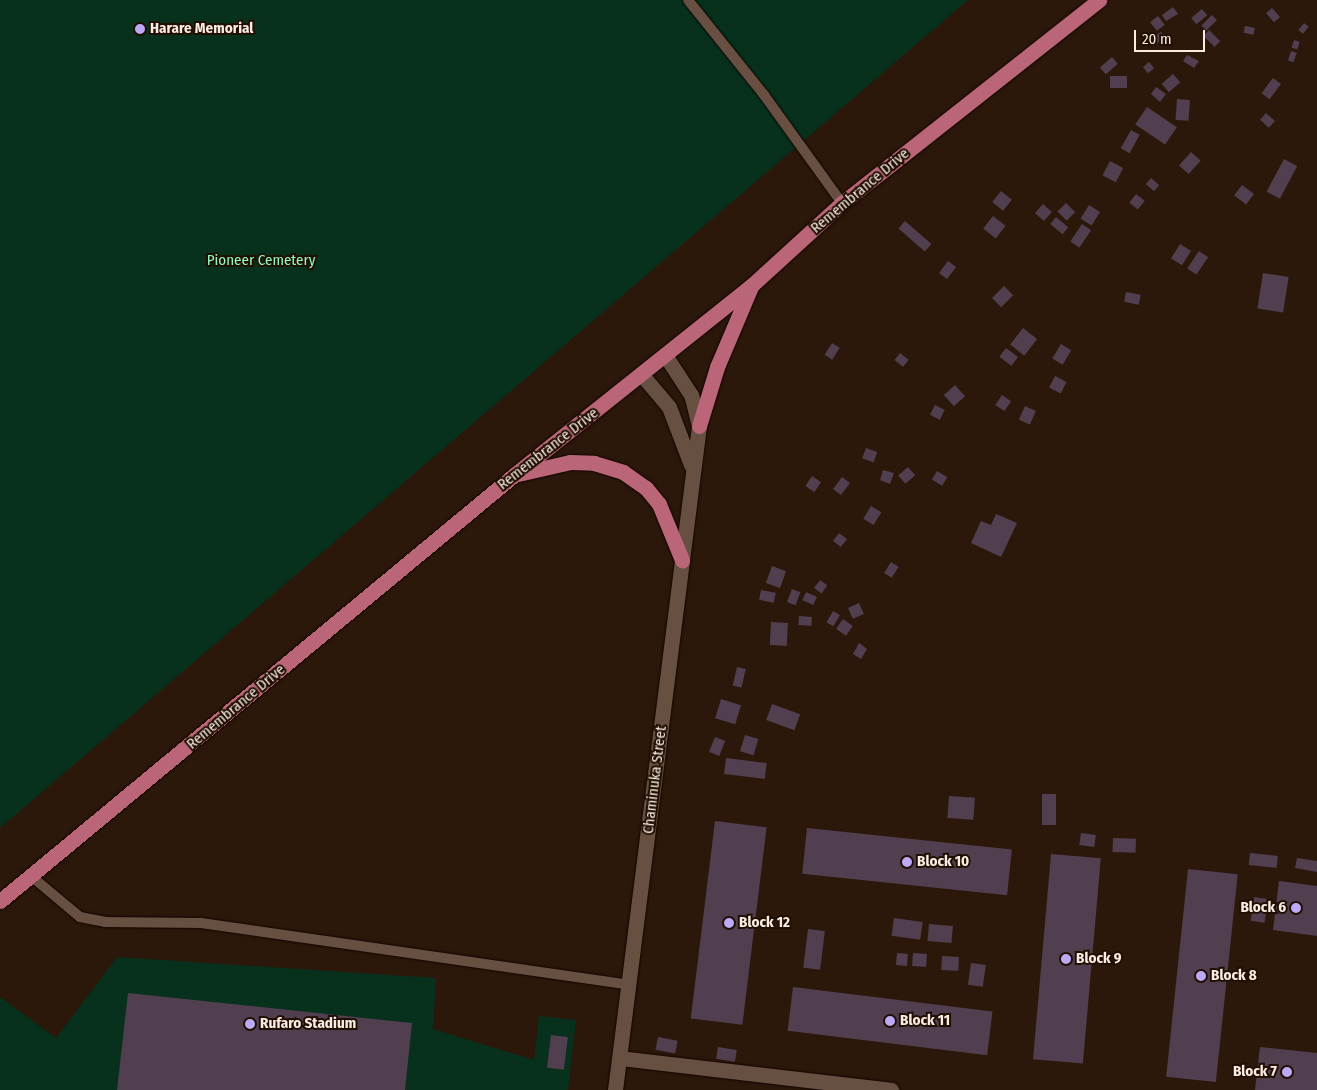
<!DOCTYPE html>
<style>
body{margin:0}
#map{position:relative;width:1317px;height:1090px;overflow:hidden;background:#2c180b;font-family:"Fira Sans Condensed",sans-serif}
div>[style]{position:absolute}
.green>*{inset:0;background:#07301d}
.building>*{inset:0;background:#513e4f;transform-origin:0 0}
.roads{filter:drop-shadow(0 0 1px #130400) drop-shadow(0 0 1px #130400)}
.lane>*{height:10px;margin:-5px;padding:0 5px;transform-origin:5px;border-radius:5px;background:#675041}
.street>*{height:15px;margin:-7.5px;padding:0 7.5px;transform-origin:7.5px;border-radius:7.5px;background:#675041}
.primary>*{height:15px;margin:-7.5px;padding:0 7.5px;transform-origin:7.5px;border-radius:7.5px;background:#ba6678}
.dots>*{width:14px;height:14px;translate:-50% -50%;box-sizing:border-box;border:2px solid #210f03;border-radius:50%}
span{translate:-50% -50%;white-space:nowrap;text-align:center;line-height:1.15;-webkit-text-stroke:4px #210f03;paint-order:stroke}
.poi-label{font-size:15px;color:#faece3;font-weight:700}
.left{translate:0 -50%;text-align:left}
.right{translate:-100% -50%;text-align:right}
.street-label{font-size:15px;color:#faece3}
.park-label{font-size:15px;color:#91fabf}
.scale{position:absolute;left:1134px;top:30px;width:71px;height:22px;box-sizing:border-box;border:2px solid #faece3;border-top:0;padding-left:6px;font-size:15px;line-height:18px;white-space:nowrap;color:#faece3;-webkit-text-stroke:4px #210f03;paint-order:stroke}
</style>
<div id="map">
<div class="green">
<div style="clip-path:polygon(0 0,968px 0,0 828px)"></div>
<div style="clip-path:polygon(117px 957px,436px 978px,433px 1029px,534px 1060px,539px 1016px,576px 1020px,568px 1090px,0 1090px,0 997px,56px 1038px)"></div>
</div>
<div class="building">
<div style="clip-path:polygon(1173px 7px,1178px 14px,1166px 21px,1162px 15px)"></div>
<div style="left:1272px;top:8px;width:12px;height:8px;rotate:48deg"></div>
<div style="left:1202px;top:9px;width:8px;height:14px;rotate:50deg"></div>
<div style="left:1212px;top:15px;width:7px;height:15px;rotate:45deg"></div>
<div style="left:1158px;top:16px;width:11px;height:10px;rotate:52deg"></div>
<div style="left:1304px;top:23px;width:6px;height:9px;rotate:39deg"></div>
<div style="left:1245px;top:26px;width:10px;height:7px;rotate:11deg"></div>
<div style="left:1209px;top:30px;width:16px;height:8px;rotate:45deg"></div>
<div style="left:1161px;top:32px;width:7px;height:14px;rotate:56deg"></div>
<div style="left:1294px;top:40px;width:6px;height:8px;rotate:18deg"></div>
<div style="left:1291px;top:51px;width:6px;height:10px;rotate:18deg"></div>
<div style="clip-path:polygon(1187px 55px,1199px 61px,1194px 68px,1183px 61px)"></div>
<div style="left:1112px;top:57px;width:9px;height:16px;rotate:49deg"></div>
<div style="left:1149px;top:62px;width:8px;height:8px;rotate:50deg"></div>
<div style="left:1173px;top:74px;width:11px;height:15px;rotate:49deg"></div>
<div style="left:1110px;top:76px;width:17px;height:12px"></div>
<div style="left:1273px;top:78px;width:10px;height:19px;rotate:37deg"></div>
<div style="clip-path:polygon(1156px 87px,1166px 94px,1160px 102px,1151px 94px)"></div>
<div style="left:1177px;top:99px;width:13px;height:21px;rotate:4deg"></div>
<div style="left:1147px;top:107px;width:36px;height:21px;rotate:34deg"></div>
<div style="left:1266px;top:113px;width:12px;height:9px;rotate:42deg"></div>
<div style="left:1131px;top:130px;width:10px;height:21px;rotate:29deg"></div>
<div style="left:1191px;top:152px;width:13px;height:18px;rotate:42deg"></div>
<div style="left:1284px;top:159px;width:15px;height:37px;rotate:28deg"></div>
<div style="left:1110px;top:161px;width:15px;height:16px;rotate:28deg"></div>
<div style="left:1151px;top:178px;width:11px;height:8px;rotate:41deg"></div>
<div style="left:1242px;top:185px;width:15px;height:13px;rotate:37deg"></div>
<div style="left:1001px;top:191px;width:14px;height:14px;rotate:39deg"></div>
<div style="left:1136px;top:194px;width:11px;height:11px;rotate:38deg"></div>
<div style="left:1066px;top:203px;width:13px;height:12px;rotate:45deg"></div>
<div style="left:1043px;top:204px;width:12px;height:12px;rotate:42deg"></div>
<div style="left:1089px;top:205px;width:13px;height:16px;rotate:32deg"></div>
<div style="left:993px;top:216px;width:16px;height:16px;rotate:38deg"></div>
<div style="left:1056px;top:217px;width:16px;height:9px;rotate:40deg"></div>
<div style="left:905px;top:221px;width:35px;height:10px;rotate:41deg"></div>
<div style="left:1082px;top:224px;width:11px;height:21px;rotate:34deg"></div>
<div style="left:1180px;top:244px;width:13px;height:17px;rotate:32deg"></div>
<div style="left:1199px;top:251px;width:11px;height:21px;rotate:34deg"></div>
<div style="left:948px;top:261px;width:10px;height:15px;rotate:37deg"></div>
<div style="left:1263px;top:273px;width:26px;height:36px;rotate:9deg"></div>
<div style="left:1004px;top:286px;width:13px;height:17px;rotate:45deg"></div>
<div style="left:1126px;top:292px;width:15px;height:10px;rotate:11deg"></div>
<div style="left:1023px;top:328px;width:18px;height:21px;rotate:38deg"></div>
<div style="left:832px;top:343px;width:9px;height:14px;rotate:32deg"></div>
<div style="left:1061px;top:344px;width:12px;height:17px;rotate:31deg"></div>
<div style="left:1006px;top:348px;width:15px;height:11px;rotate:37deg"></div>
<div style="left:900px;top:353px;width:11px;height:9px;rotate:38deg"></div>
<div style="left:1055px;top:376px;width:13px;height:13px;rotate:27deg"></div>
<div style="left:955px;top:385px;width:15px;height:15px;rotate:48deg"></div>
<div style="left:1002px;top:395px;width:11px;height:12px;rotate:34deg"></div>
<div style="left:935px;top:405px;width:11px;height:11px;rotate:27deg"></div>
<div style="left:1025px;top:406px;width:12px;height:15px;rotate:24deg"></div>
<div style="left:866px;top:448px;width:12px;height:11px;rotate:20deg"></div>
<div style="left:908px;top:467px;width:11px;height:13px;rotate:49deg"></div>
<div style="clip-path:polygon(883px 470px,894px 473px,890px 484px,880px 480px)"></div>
<div style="left:937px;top:471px;width:12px;height:10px;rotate:31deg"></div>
<div style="left:812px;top:476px;width:11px;height:12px;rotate:34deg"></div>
<div style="left:842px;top:477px;width:10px;height:15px;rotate:37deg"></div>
<div style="left:871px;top:506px;width:12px;height:15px;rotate:31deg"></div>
<div style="clip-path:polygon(996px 514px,1017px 523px,1001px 557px,971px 543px,981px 521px,991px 525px)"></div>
<div style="left:839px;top:533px;width:10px;height:10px;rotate:37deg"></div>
<div style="left:891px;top:562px;width:9px;height:13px;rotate:32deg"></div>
<div style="left:772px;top:566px;width:15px;height:18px;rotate:20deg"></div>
<div style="left:820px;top:580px;width:9px;height:10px;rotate:36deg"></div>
<div style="left:792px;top:589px;width:9px;height:14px;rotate:21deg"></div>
<div style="left:761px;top:590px;width:15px;height:10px;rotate:11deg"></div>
<div style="left:806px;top:592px;width:12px;height:9px;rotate:24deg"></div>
<div style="left:859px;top:603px;width:12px;height:12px;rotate:66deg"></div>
<div style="left:833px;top:611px;width:8px;height:13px;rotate:30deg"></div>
<div style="left:799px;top:616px;width:13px;height:9px;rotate:4deg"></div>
<div style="left:843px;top:619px;width:12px;height:12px;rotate:35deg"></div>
<div style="left:771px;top:622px;width:17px;height:23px;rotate:3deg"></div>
<div style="clip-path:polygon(859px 643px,867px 649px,861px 659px,853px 654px)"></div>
<div style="left:737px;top:667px;width:9px;height:19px;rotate:13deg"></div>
<div style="left:721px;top:699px;width:21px;height:20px;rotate:17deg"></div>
<div style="left:772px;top:704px;width:30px;height:17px;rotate:20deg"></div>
<div style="left:745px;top:735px;width:14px;height:17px;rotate:17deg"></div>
<div style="left:715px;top:737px;width:11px;height:16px;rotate:22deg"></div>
<div style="left:726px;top:758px;width:41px;height:16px;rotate:7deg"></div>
<div style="left:1042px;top:794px;width:14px;height:31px"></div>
<div style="left:949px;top:796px;width:26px;height:22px;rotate:4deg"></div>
<div style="left:715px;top:821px;width:52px;height:199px;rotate:7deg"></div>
<div style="left:807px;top:828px;width:206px;height:46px;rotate:6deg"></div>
<div style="left:1081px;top:833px;width:15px;height:12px;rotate:8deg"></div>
<div style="left:1113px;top:838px;width:23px;height:14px;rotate:2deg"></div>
<div style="left:1250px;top:853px;width:28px;height:12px;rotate:6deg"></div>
<div style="left:1051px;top:854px;width:50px;height:206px;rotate:5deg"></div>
<div style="clip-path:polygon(1297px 858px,1317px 861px,1317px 872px,1295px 868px)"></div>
<div style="left:1188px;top:869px;width:50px;height:209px;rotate:6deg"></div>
<div style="clip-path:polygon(1279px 881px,1317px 886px,1317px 936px,1273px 930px)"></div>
<div style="left:1254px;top:897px;width:14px;height:24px;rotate:8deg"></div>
<div style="left:894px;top:918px;width:29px;height:18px;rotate:8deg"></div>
<div style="left:929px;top:924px;width:24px;height:17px;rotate:5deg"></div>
<div style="left:808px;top:929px;width:17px;height:39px;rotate:7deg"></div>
<div style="left:897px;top:953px;width:11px;height:12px;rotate:5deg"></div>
<div style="left:913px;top:953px;width:14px;height:13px;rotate:4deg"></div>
<div style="left:942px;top:956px;width:17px;height:14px;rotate:3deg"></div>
<div style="left:971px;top:963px;width:15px;height:22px;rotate:8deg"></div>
<div style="left:793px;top:987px;width:201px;height:44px;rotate:7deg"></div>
<div style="clip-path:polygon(128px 993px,412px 1023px,405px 1090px,117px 1090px)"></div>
<div style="left:551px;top:1035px;width:17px;height:33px;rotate:7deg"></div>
<div style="left:658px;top:1037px;width:20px;height:13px;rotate:11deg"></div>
<div style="left:718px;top:1047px;width:19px;height:12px;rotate:9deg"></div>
<div style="clip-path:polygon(1260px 1047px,1317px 1053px,1317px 1090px,1255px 1090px)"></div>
</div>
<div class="roads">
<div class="lane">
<div style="left:688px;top:0;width:122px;rotate:51.3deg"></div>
<div style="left:764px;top:95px;width:133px;rotate:54.2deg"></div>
<div style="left:31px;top:876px;width:64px;rotate:39.9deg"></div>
<div style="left:80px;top:917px;width:25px;rotate:11deg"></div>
<div style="left:105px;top:922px;width:96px;rotate:0.6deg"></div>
<div style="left:201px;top:923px;width:432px;rotate:8.2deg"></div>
</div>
<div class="street">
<div style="left:642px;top:375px;width:42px;rotate:49.8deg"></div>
<div style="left:669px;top:407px;width:62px;rotate:69.2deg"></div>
<div style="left:620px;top:1058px;width:273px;rotate:6.7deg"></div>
<div style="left:615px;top:1090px;width:669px;rotate:-82.79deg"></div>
<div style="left:699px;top:426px;width:32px;rotate:-104deg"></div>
<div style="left:691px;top:395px;width:48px;rotate:-123deg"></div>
</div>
<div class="primary">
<div style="left:699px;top:426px;width:62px;rotate:-73deg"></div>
<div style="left:717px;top:367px;width:87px;rotate:-67deg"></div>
<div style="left:518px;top:474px;width:53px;rotate:-13deg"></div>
<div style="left:570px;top:462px;width:24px;rotate:2deg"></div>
<div style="left:594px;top:463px;width:30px;rotate:17deg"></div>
<div style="left:623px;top:472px;width:28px;rotate:35deg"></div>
<div style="left:646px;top:488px;width:21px;rotate:51deg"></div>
<div style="left:659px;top:504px;width:61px;rotate:67.7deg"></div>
<div style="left:0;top:901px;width:668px;rotate:-39.65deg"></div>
<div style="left:514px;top:475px;width:303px;rotate:-38.6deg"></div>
<div style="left:751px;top:286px;width:123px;rotate:-42.4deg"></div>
<div style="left:842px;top:203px;width:328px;rotate:-38.3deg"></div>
</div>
</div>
<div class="dots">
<div style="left:140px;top:29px;background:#bcaaf6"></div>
<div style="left:907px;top:862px;background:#bcaaf6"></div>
<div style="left:1296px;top:908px;background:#bcaaf6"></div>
<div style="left:729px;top:923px;background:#bcaaf6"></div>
<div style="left:1066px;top:959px;background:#bcaaf6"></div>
<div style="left:1201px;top:976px;background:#bcaaf6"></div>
<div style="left:890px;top:1021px;background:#bcaaf6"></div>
<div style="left:250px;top:1024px;background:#bcaaf6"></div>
<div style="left:1287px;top:1072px;background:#bcaaf6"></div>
</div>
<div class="poi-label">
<span class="left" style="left:150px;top:29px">Harare Memorial</span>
<span class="left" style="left:917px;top:862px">Block 10</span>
<span class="right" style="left:1286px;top:908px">Block 6</span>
<span class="left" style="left:739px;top:923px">Block 12</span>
<span class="left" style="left:1076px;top:959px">Block 9</span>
<span class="left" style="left:1211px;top:976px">Block 8</span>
<span class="left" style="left:900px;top:1021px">Block 11</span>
<span class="left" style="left:260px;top:1024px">Rufaro Stadium</span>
<span class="right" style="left:1277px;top:1072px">Block 7</span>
</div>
<div class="street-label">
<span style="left:860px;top:191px;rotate:-40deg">Remembrance Drive</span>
<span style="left:548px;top:449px;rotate:-38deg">Remembrance Drive</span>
<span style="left:236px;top:707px;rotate:-40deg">Remembrance Drive</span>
<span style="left:655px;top:780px;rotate:-83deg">Chaminuka Street</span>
</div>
<div class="park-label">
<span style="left:261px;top:261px">Pioneer Cemetery</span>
</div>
<div class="scale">20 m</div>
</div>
